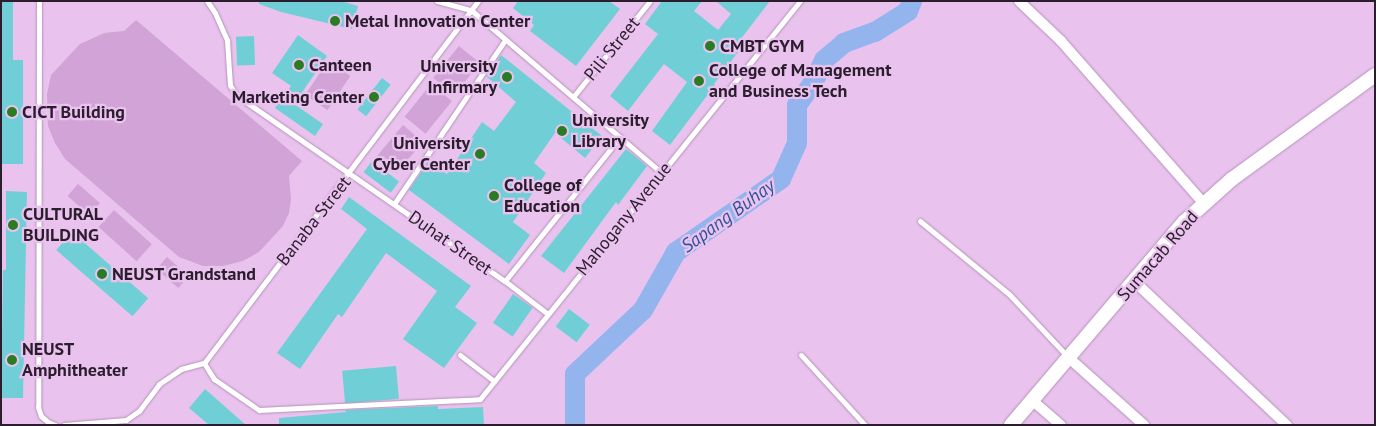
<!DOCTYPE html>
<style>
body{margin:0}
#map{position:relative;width:1376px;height:426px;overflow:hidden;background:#e9c3ee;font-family:"PT Sans",sans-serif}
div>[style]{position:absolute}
.green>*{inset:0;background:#d1a3d7;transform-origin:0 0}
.river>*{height:20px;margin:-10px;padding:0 10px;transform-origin:10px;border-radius:10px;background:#94b4ee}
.building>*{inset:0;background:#70cfd6;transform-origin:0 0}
.roads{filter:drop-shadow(0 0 1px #b591ba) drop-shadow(0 0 1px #b591ba)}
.lane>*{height:5px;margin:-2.5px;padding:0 2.5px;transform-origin:2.5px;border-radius:2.5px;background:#fff}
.street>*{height:10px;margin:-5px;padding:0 5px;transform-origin:5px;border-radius:5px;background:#fff}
.secondary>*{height:14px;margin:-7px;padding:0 7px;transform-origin:7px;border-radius:7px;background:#fff}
.dots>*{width:14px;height:14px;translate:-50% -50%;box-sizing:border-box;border:2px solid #e9c3ee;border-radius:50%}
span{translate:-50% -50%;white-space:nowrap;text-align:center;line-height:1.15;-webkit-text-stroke:4.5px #e9c3ee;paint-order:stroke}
.poi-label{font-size:18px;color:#2b1d2d;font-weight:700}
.left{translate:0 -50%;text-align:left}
.right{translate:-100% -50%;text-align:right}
.street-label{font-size:18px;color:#2b1d2d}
.water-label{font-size:19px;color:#2f5399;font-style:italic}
.frame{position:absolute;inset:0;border:2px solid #2b1d2d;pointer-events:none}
</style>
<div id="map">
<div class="green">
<div style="clip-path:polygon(136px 20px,302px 161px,289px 176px,291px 199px,289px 213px,283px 226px,259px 252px,243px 261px,223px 266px,203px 266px,179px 257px,65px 159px,55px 143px,48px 126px,47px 94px,51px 75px,80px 44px,104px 33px,124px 31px)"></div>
<div style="left:459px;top:46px;width:27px;height:41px;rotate:39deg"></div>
<div style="left:328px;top:61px;width:27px;height:41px;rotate:34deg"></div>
<div style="left:431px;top:84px;width:27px;height:42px;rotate:39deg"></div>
<div style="left:403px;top:125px;width:26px;height:41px;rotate:40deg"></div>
<div style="left:78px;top:184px;width:29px;height:16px;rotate:41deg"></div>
<div style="left:114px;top:210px;width:51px;height:23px;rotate:42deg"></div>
<div style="left:167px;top:257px;width:29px;height:16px;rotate:41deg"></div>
</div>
<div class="river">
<div style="left:575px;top:425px;width:51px;rotate:-90deg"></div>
<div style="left:575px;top:374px;width:93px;rotate:-43.3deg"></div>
<div style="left:643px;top:310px;width:67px;rotate:-60.4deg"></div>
<div style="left:676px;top:252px;width:128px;rotate:-34.8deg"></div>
<div style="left:781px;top:179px;width:39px;rotate:-66deg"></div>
<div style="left:797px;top:143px;width:38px;rotate:-90deg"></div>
<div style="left:797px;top:105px;width:27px;rotate:-54deg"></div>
<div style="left:813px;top:83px;width:25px;rotate:-64deg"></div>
<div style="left:824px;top:60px;width:26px;rotate:-40deg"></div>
<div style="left:844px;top:43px;width:33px;rotate:-20deg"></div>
<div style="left:875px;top:32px;width:39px;rotate:-32deg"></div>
<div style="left:908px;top:11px;width:11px;rotate:-68deg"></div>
</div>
<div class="building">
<div style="clip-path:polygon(1px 1px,13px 1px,13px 60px,23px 60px,23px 164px,1px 164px)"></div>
<div style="clip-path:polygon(259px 1px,341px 1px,358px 6px,352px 29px,281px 12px,259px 4px)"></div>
<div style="clip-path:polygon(518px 1px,609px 1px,620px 9px,576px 66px,530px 31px,534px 25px,513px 8px)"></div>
<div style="clip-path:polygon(662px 1px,702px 1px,694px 11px,718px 30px,731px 14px,716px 1px,770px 1px,737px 44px,741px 48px,714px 84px,715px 85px,670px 145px,652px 131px,687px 82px,664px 64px,628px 111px,610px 96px,658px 34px,645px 24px)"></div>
<div style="clip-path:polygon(298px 35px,327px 56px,294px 104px,323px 124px,315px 136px,275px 108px,291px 86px,272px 73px)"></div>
<div style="left:254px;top:36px;width:29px;height:18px;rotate:88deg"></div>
<div style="clip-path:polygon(501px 55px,602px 136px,585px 158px,555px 133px,534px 163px,546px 173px,513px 222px,530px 235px,509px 264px,409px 190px,429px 161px,447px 174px,482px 122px,494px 131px,516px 102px,486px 76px)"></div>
<div style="left:382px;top:78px;width:11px;height:40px;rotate:38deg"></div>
<div style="clip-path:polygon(626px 149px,647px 166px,618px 205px,616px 202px,564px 273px,541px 256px)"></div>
<div style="left:372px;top:161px;width:34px;height:14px;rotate:37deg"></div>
<div style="clip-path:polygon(6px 191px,27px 192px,23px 398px,1px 398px,3px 270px,6px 270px)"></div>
<div style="clip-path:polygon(349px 197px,471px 286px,455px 307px,477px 323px,444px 368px,403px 339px,437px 291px,386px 253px,342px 317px,338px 314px,300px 369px,277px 353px,367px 229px,341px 209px)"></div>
<div style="left:72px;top:232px;width:101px;height:24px;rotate:41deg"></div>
<div style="left:513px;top:294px;width:24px;height:35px;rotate:35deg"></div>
<div style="left:569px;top:309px;width:26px;height:22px;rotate:37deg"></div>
<div style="left:396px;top:366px;width:33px;height:54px;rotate:85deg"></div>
<div style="clip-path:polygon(205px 389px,246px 425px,209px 425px,189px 408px)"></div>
<div style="clip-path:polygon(438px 406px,438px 409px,483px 407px,484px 425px,279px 425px,279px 418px,346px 412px,345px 410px)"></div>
</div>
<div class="roads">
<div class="lane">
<div style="left:39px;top:1px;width:406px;rotate:90.1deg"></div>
<div style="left:38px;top:407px;width:9px;rotate:72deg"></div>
<div style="left:41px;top:416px;width:9px;rotate:41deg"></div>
<div style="left:48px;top:422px;width:8px;rotate:23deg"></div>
<div style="left:207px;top:1px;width:14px;rotate:56deg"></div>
<div style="left:215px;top:13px;width:30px;rotate:66deg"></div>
<div style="left:227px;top:40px;width:45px;rotate:86.2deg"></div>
<div style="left:230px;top:85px;width:12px;rotate:59deg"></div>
<div style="left:236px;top:95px;width:327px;rotate:34.7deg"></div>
<div style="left:505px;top:281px;width:54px;rotate:37.5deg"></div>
<div style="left:437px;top:1px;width:35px;rotate:15deg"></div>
<div style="left:471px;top:10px;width:250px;rotate:40.5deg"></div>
<div style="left:478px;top:1px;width:454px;rotate:127.1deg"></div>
<div style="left:204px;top:363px;width:19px;rotate:58deg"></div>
<div style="left:214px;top:379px;width:55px;rotate:34.6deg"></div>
<div style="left:259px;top:410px;width:221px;rotate:-2.8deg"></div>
<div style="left:480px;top:399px;width:511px;rotate:-51.2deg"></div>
<div style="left:573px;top:97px;width:123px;rotate:-51.3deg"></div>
<div style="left:394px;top:204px;width:198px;rotate:-55.9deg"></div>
<div style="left:920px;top:221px;width:115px;rotate:39.4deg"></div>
<div style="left:1009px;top:294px;width:86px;rotate:46.9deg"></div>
<div style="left:505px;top:281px;width:184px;rotate:-51.4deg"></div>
<div style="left:460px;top:355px;width:43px;rotate:37.4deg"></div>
<div style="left:801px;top:355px;width:95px;rotate:47.6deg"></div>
<div style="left:64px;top:425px;width:62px;rotate:-4.6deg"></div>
<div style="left:126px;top:420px;width:16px;rotate:-35deg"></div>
<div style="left:139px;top:411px;width:34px;rotate:-53deg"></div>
<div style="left:159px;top:384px;width:27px;rotate:-34deg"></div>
<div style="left:181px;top:369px;width:24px;rotate:-15deg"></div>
</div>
<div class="street">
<div style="left:1019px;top:1px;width:58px;rotate:43.6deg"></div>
<div style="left:1061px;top:41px;width:217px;rotate:48.7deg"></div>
<div style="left:1135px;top:282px;width:209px;rotate:43.3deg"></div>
<div style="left:1069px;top:358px;width:101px;rotate:41.8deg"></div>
<div style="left:1033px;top:401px;width:37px;rotate:41deg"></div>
</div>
<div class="secondary">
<div style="left:1011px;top:425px;width:267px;rotate:-49.6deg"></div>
<div style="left:1184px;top:222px;width:64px;rotate:-41.9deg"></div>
<div style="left:1232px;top:179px;width:177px;rotate:-36deg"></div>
</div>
</div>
<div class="dots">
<div style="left:335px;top:21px;background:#2b7b25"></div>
<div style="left:710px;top:46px;background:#2b7b25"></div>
<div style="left:299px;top:65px;background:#2b7b25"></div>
<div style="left:507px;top:77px;background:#2b7b25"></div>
<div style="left:699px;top:81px;background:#2b7b25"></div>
<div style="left:374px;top:97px;background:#2b7b25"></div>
<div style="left:12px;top:112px;background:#2b7b25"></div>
<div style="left:562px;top:131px;background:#2b7b25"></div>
<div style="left:480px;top:154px;background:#2b7b25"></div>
<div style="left:494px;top:196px;background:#2b7b25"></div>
<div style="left:13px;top:225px;background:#2b7b25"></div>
<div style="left:102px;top:274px;background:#2b7b25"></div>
<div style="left:12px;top:360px;background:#2b7b25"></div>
</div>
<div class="poi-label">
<span class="left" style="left:345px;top:21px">Metal Innovation Center</span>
<span class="left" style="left:720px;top:46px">CMBT GYM</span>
<span class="left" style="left:309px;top:65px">Canteen</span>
<span class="right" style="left:497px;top:77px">University<br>Infirmary</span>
<span class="left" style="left:709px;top:81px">College of Management<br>and Business Tech</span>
<span class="right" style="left:364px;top:97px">Marketing Center</span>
<span class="left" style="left:22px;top:112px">CICT Building</span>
<span class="left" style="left:572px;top:131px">University<br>Library</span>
<span class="right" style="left:470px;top:154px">University<br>Cyber Center</span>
<span class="left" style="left:504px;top:196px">College of<br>Education</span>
<span class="left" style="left:23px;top:225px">CULTURAL<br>BUILDING</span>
<span class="left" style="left:112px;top:274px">NEUST Grandstand</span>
<span class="left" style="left:22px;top:360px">NEUST<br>Amphitheater</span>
</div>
<div class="street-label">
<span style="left:612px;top:49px;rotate:-51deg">Pili Street</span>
<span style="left:624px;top:219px;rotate:-51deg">Mahogany Avenue</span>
<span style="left:314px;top:221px;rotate:-52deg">Banaba Street</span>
<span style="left:450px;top:243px;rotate:35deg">Duhat Street</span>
<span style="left:1158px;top:256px;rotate:-49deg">Sumacab Road</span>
</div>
<div class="water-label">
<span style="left:728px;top:216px;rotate:-36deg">Sapang Buhay</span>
</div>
<div class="frame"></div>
</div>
